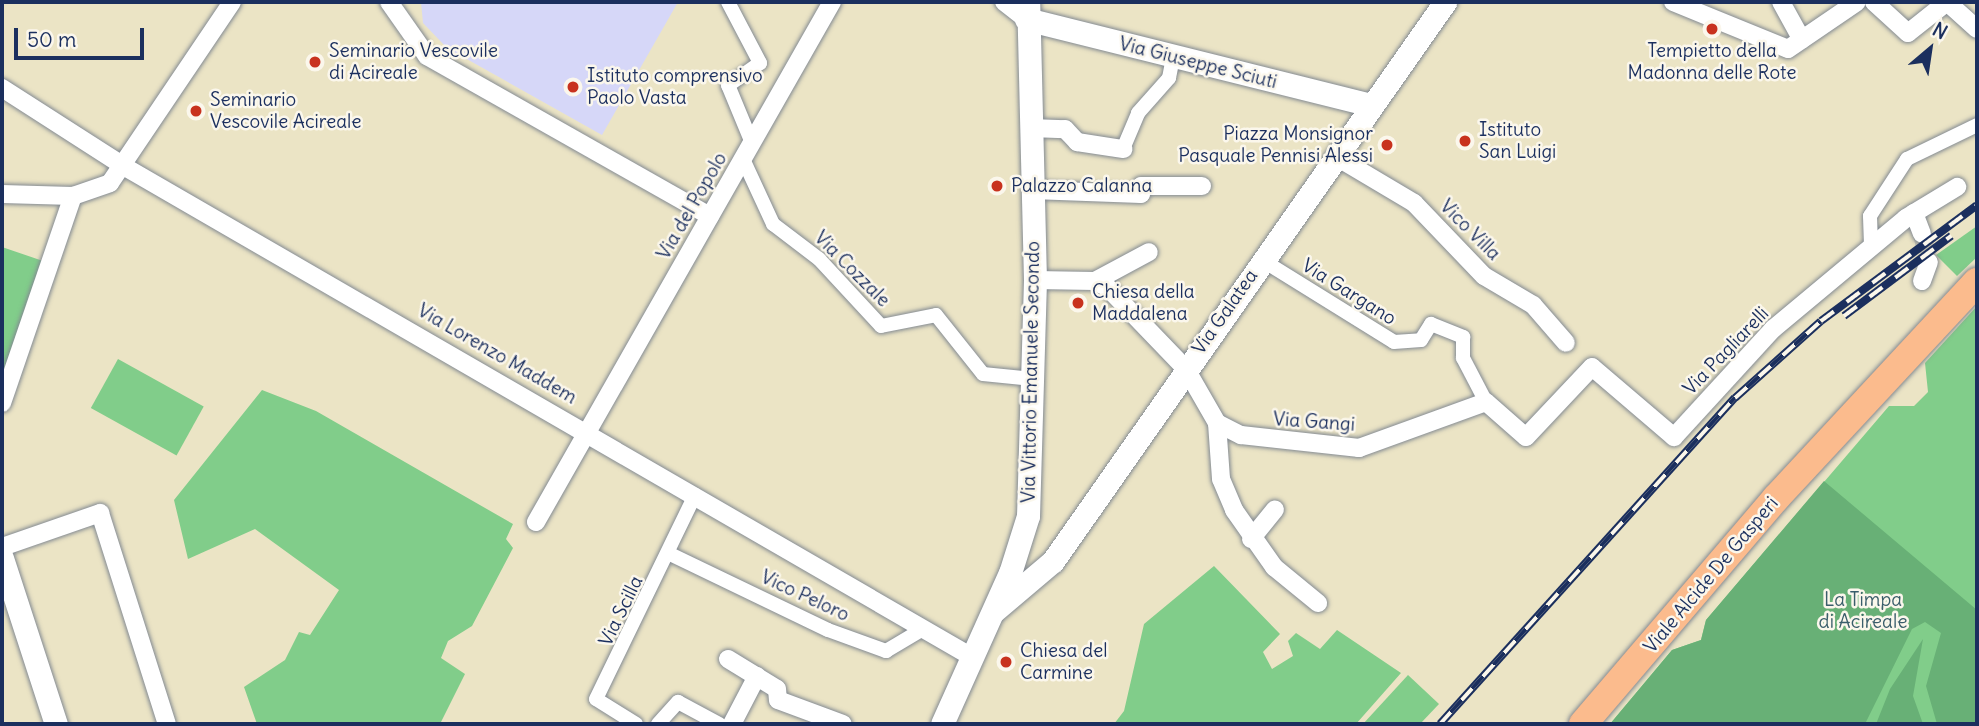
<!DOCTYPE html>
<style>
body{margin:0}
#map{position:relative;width:1979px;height:726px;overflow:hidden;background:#ebe4c5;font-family:Delius,sans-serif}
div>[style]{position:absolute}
.built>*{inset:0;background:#d6d7f8}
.green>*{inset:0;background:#81cd8a;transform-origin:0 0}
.forest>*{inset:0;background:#68b076}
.minor-tunnel>*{height:18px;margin-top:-9px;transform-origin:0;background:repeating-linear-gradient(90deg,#c1c0b0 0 18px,transparent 0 27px)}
.roads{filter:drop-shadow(0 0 2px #838a92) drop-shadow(0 0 2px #838a92)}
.pedestrian>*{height:14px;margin:-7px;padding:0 7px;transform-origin:7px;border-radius:7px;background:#fff}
.minor>*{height:18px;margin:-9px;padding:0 9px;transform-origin:9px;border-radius:9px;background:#fff}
.tertiary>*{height:23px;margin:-11.5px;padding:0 11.5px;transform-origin:11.5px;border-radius:11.5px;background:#fff}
.primary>*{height:28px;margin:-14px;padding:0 14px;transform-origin:14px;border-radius:14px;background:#fbbb8d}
.rail>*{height:8px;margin-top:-4px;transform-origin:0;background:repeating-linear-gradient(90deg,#fbf7ec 0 16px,#1b2f5e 0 32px);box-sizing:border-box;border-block:2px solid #1b2f5e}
.dots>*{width:19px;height:19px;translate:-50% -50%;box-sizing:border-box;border:4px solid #fbf7ec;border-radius:50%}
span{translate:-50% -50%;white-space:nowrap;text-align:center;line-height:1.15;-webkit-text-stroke:5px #fbf7ec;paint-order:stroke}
.poi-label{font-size:19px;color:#1b2f5e}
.left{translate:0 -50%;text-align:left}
.right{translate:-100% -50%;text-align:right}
.street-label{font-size:19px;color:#1b2f5e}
.park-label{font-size:19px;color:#3a5e6b}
.frame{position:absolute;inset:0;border:4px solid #1b2f5e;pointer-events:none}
.north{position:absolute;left:1895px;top:14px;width:70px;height:70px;-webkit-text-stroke:5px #fbf7ec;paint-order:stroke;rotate:29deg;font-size:19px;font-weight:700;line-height:28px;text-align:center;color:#1b2f5e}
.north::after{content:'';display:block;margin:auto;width:24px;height:32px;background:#1b2f5e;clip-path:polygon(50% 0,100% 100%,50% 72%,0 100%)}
.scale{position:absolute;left:14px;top:28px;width:130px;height:32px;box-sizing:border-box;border:4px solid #1b2f5e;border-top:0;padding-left:9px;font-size:21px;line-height:24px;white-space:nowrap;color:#1b2f5e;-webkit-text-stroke:5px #fbf7ec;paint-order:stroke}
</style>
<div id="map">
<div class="built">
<div style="clip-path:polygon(421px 2px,678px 2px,602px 135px,447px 48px,423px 23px)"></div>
</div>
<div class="green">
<div style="clip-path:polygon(1977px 226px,1977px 257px,1957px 276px,1936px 255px)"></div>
<div style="clip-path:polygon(2px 247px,43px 261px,2px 381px)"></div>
<div style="clip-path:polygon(1977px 306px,1977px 724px,1610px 724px,1672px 650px,1701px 640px,1706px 620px,1889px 406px,1914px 406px,1928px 392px,1925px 363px)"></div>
<div style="left:118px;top:359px;width:98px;height:56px;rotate:29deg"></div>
<div style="clip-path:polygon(262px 390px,316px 411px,513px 524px,506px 539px,513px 548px,472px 626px,448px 641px,441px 658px,465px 674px,440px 724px,257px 724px,244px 687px,285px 660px,299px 632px,310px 635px,339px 590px,255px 529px,188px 559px,174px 500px)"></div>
<div style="clip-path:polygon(1214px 566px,1280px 634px,1263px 652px,1272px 669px,1293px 656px,1288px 641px,1296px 633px,1320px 649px,1337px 630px,1401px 673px,1356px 724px,1114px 724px,1124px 711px,1144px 624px)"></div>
<div style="clip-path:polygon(1408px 675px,1439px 704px,1420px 724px,1363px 724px)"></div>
</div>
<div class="forest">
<div style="clip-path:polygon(1824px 481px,1977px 610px,1977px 724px,1937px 724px,1926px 686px,1941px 633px,1925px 622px,1912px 629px,1865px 724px,1610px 724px,1672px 650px,1701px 640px,1706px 620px)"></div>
<div style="clip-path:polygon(1923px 639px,1913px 696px,1923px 724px,1876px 724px,1890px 689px)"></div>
</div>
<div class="minor-tunnel">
<div style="left:1922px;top:234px;width:29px;rotate:76deg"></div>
</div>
<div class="roads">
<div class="pedestrian">
<div style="left:728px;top:2px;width:69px;rotate:62.3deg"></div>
<div style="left:760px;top:63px;width:39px;rotate:145deg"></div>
<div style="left:728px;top:85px;width:63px;rotate:67.5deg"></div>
<div style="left:1123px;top:149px;width:39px;rotate:-67deg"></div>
<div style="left:1138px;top:113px;width:47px;rotate:-48.5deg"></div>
<div style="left:1169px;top:78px;width:20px;rotate:-79deg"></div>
<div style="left:743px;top:159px;width:72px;rotate:65.2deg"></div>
<div style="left:773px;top:224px;width:58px;rotate:37.3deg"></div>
<div style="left:819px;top:259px;width:91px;rotate:47.2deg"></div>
<div style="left:881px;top:326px;width:56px;rotate:-11.3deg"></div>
<div style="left:936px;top:315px;width:75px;rotate:51.5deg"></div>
<div style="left:983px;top:374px;width:50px;rotate:5.7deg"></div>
<div style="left:1871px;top:245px;width:29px;rotate:-92deg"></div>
<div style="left:1870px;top:216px;width:68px;rotate:-57deg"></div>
<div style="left:1907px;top:159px;width:78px;rotate:-25.9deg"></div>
<div style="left:1262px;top:260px;width:155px;rotate:31.8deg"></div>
<div style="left:1394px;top:342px;width:27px;rotate:-4deg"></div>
<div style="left:1421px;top:340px;width:19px;rotate:-58deg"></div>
<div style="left:1431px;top:324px;width:35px;rotate:22deg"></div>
<div style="left:1463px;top:337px;width:21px;rotate:90deg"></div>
<div style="left:1463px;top:358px;width:50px;rotate:62.4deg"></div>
<div style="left:670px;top:554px;width:175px;rotate:25.7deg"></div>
<div style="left:828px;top:630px;width:62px;rotate:19.9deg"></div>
<div style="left:886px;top:651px;width:43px;rotate:-30.7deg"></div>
<div style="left:636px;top:724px;width:47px;rotate:-148deg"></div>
<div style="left:596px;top:699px;width:227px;rotate:-64.1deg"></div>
<div style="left:658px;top:724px;width:30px;rotate:-48deg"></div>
<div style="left:678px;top:702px;width:47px;rotate:28.2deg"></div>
</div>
<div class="minor">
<div style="left:389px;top:2px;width:66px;rotate:54.9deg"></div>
<div style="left:427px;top:56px;width:325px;rotate:29.5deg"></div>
<div style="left:1004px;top:2px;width:28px;rotate:38deg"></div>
<div style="left:1673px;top:2px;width:124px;rotate:22.2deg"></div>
<div style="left:1788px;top:49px;width:83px;rotate:-34.3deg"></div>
<div style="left:1781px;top:2px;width:43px;rotate:61.1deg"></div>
<div style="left:1874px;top:2px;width:46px;rotate:42.4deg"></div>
<div style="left:1908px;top:33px;width:50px;rotate:-38.5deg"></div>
<div style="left:1947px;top:2px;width:40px;rotate:42deg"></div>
<div style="left:2px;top:88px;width:146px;rotate:32.7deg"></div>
<div style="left:125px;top:167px;width:979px;rotate:30.05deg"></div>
<div style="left:1030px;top:128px;width:35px;rotate:2deg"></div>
<div style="left:1065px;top:129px;width:18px;rotate:47deg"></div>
<div style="left:1077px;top:142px;width:47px;rotate:8.7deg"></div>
<div style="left:1335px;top:156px;width:92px;rotate:30.7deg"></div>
<div style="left:1414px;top:203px;width:101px;rotate:46.2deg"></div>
<div style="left:1484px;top:276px;width:57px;rotate:30.6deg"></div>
<div style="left:1533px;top:305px;width:50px;rotate:49deg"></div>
<div style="left:1032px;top:190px;width:109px;rotate:2.1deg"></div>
<div style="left:1141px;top:194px;width:8px;rotate:-90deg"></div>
<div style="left:1141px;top:186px;width:61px"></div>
<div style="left:2px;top:194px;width:71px;rotate:1.6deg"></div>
<div style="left:73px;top:196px;width:39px;rotate:-19deg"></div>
<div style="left:110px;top:183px;width:218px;rotate:-56deg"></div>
<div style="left:1914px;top:213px;width:22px;rotate:69deg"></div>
<div style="left:1035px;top:280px;width:60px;rotate:1deg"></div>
<div style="left:1095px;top:281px;width:15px;rotate:28deg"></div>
<div style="left:1108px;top:288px;width:112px;rotate:46.1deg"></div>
<div style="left:1186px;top:369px;width:62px;rotate:60.1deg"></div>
<div style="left:1217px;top:423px;width:27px;rotate:27deg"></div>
<div style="left:1241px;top:435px;width:119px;rotate:6.3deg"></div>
<div style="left:1359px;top:448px;width:135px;rotate:-19.9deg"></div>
<div style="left:1486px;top:402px;width:53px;rotate:41.2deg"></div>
<div style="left:1526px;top:437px;width:96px;rotate:-46.7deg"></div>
<div style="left:1592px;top:367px;width:108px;rotate:40.5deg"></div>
<div style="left:1674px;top:437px;width:147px;rotate:-47.5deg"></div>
<div style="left:1773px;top:329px;width:173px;rotate:-39.8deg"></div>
<div style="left:1906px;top:218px;width:60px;rotate:-31.3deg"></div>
<div style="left:1095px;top:281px;width:61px;rotate:-28.2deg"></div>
<div style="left:1922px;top:281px;width:20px;rotate:-70deg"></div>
<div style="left:2px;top:403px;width:219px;rotate:-71.1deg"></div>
<div style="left:1217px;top:423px;width:56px;rotate:85.9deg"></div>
<div style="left:1221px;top:479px;width:34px;rotate:67deg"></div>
<div style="left:1234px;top:510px;width:70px;rotate:54.9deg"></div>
<div style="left:1274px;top:567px;width:57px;rotate:39.3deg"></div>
<div style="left:536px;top:522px;width:598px;rotate:-60.35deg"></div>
<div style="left:1251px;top:539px;width:38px;rotate:-51deg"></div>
<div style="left:2px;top:547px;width:104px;rotate:-19.1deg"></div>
<div style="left:100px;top:513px;width:221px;rotate:72.4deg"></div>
<div style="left:728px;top:659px;width:57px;rotate:31.5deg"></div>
<div style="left:777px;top:689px;width:11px;rotate:85deg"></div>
<div style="left:778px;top:700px;width:69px;rotate:20.3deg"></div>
<div style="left:732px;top:724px;width:54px;rotate:-62.5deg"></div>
</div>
<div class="tertiary">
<div style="left:1026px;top:19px;width:356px;rotate:14deg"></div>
<div style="left:2px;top:558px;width:175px;rotate:72deg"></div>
<div style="left:994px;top:611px;width:77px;rotate:-40.3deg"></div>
<div style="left:1053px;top:561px;width:683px;rotate:-54.96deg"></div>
<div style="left:942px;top:724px;width:166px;rotate:-65.8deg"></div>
<div style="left:1010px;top:573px;width:60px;rotate:-72.5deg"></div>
<div style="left:1028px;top:516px;width:236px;rotate:-88.3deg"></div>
<div style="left:1035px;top:280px;width:278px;rotate:-91.4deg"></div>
</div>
<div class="primary">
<div style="left:1583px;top:724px;width:297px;rotate:-49.5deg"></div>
<div style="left:1776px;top:498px;width:295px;rotate:-47.1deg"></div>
</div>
</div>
<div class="rail">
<div style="left:1844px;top:316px;width:134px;rotate:-36.8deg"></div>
<div style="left:1440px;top:724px;width:440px;rotate:-47.9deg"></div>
<div style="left:1735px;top:398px;width:115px;rotate:-41.8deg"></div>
<div style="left:1821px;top:321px;width:194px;rotate:-36.6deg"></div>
</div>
<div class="dots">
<div style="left:1712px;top:29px;background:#c8321e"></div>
<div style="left:315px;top:62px;background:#c8321e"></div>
<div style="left:573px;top:87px;background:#c8321e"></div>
<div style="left:196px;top:111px;background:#c8321e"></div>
<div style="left:1465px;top:141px;background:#c8321e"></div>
<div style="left:1387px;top:145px;background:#c8321e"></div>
<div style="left:997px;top:186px;background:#c8321e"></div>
<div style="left:1078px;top:303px;background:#c8321e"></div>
<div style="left:1006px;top:662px;background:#c8321e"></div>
</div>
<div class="poi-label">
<span class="left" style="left:329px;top:62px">Seminario Vescovile<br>di Acireale</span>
<span style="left:1712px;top:62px">Tempietto della<br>Madonna delle Rote</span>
<span class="left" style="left:587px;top:87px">Istituto comprensivo<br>Paolo Vasta</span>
<span class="left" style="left:210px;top:111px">Seminario<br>Vescovile Acireale</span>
<span class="left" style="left:1479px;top:141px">Istituto<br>San Luigi</span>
<span class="right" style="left:1373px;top:145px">Piazza Monsignor<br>Pasquale Pennisi Alessi</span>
<span class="left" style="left:1011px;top:186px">Palazzo Calanna</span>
<span class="left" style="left:1092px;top:303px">Chiesa della<br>Maddalena</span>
<span class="left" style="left:1020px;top:662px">Chiesa del<br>Carmine</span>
</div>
<div class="street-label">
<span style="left:1198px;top:63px;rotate:14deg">Via Giuseppe Sciuti</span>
<span style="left:692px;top:206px;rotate:-60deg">Via del Popolo</span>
<span style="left:1470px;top:230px;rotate:45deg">Vico Villa</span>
<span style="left:852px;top:269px;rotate:45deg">Via Cozzale</span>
<span style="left:1349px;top:292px;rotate:32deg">Via Gargano</span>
<span style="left:1225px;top:312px;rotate:-55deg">Via Galatea</span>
<span style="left:1726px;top:351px;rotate:-46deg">Via Pagliarelli</span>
<span style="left:497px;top:354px;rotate:30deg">Via Lorenzo Maddem</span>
<span style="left:1031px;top:372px;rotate:-89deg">Via Vittorio Emanuele Secondo</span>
<span style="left:1314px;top:422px;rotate:4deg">Via Gangi</span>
<span style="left:1711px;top:575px;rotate:-50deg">Viale Alcide De Gasperi</span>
<span style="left:805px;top:596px;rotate:25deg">Vico Peloro</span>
<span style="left:621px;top:611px;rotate:-64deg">Via Scilla</span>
</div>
<div class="park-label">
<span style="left:1863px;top:611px">La Timpa<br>di Acireale</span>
</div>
<div class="frame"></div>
<div class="north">N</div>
<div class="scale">50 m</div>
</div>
